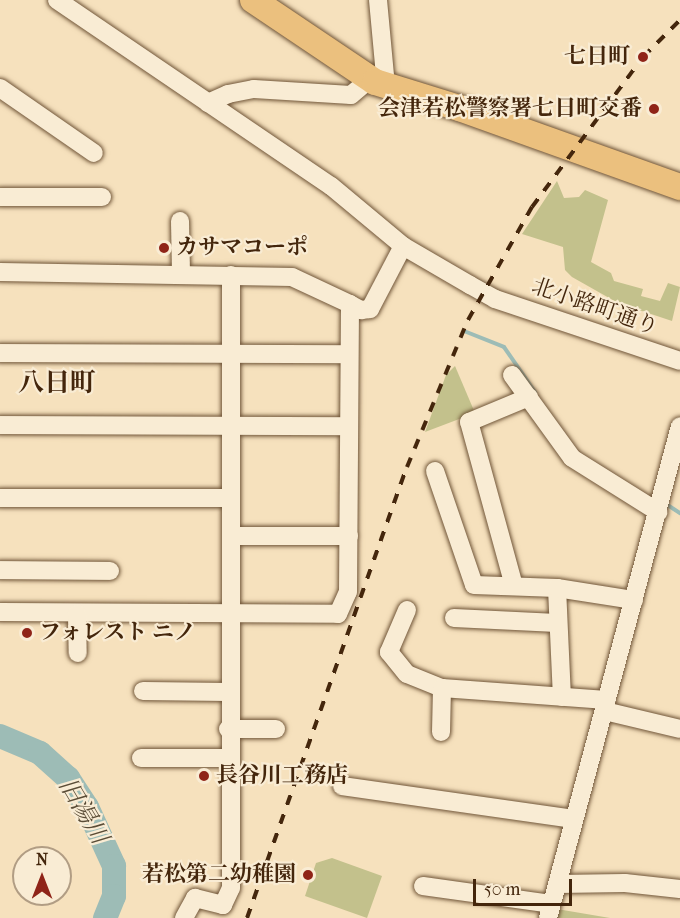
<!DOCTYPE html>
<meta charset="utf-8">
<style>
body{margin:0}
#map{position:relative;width:680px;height:918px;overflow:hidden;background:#f6e1bd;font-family:"IM FELL French Canon","Noto Serif JP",serif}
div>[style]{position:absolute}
.green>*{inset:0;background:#c3c18c}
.stream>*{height:4px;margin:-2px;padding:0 2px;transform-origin:2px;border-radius:2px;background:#9dbcb6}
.river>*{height:24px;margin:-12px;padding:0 12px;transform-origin:12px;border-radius:12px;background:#9dbcb6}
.roads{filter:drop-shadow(0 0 2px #705538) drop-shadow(0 0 2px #705538)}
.minor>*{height:18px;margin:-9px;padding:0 9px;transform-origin:9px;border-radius:9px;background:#f9ecd4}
.highway>*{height:26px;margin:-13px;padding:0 13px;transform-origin:13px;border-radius:13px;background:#ebc07e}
.rail>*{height:4px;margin-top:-2px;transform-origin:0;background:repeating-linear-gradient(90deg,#44260c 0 10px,transparent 0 20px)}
.dots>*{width:16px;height:16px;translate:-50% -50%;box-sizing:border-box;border:3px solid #f9ecd4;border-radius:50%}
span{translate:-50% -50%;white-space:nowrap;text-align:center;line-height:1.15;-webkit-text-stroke:4.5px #f9ecd4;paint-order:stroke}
.poi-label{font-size:22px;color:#44260c;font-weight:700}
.right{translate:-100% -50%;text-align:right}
.left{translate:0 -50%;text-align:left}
.street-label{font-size:22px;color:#44260c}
.water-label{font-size:24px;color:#5a4c36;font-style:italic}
.quarter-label{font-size:26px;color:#44260c;font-weight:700}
.north{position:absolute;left:12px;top:846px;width:60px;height:60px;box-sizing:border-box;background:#f9ecd4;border:2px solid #b19d84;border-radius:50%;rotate:0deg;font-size:16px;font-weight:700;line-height:24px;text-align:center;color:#44260c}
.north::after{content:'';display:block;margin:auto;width:21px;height:27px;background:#8f2418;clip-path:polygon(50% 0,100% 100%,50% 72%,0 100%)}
.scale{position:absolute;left:473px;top:879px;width:99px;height:27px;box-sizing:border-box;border:3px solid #44260c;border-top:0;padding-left:8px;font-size:18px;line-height:21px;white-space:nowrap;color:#44260c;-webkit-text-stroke:4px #f9ecd4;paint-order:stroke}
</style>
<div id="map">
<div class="green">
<div style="clip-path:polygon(557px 181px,564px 198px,579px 197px,585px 190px,608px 200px,591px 262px,611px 273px,614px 281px,643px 289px,641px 296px,660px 301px,668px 283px,680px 287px,672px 321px,618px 303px,572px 277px,565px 270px,563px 247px,522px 234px)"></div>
<div style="clip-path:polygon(455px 366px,475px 413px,425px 432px,446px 375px)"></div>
<div style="clip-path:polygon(332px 858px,382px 876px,367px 918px,305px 896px,316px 863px)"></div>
<div style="clip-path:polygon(557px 909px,610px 918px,555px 918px)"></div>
</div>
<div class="stream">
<div style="left:464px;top:331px;width:43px;rotate:21.8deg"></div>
<div style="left:504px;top:347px;width:55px;rotate:55.4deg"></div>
<div style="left:666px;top:504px;width:17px;rotate:33deg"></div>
</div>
<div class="river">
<div style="left:0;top:736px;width:43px;rotate:23deg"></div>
<div style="left:40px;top:753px;width:38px;rotate:42deg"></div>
<div style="left:68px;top:778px;width:35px;rotate:57deg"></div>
<div style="left:87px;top:807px;width:65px;rotate:65.4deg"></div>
<div style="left:114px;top:866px;width:30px;rotate:90deg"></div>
<div style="left:114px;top:896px;width:24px;rotate:112deg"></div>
</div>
<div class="roads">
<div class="minor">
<div style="left:57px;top:0;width:331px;rotate:34.2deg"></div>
<div style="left:331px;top:186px;width:94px;rotate:39.8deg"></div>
<div style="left:403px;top:246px;width:78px;rotate:30.2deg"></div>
<div style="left:470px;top:285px;width:29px;rotate:29deg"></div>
<div style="left:495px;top:299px;width:195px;rotate:18.5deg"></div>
<div style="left:378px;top:0;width:86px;rotate:84.7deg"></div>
<div style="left:0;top:88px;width:114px;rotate:34.7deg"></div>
<div style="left:208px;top:103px;width:22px;rotate:-24deg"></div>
<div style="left:228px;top:94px;width:26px;rotate:-11deg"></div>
<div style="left:254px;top:89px;width:97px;rotate:3.5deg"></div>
<div style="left:351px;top:95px;width:23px;rotate:-40deg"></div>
<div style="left:0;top:197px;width:102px"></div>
<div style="left:180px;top:221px;width:53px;rotate:88.9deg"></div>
<div style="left:0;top:272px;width:292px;rotate:1deg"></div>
<div style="left:292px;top:277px;width:64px;rotate:25deg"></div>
<div style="left:0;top:353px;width:349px;rotate:0.2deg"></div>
<div style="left:512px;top:375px;width:102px;rotate:54.1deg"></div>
<div style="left:572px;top:458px;width:102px;rotate:32.1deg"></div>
<div style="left:0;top:425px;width:347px;rotate:0.2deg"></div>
<div style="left:435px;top:471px;width:120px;rotate:71.1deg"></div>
<div style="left:474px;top:585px;width:83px;rotate:2.1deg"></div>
<div style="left:557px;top:588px;width:109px;rotate:87.4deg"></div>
<div style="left:0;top:498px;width:229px"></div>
<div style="left:232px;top:536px;width:117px"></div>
<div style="left:0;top:570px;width:110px;rotate:0.5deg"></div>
<div style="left:514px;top:586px;width:170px;rotate:-105.3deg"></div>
<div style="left:469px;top:422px;width:65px;rotate:-22.6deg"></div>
<div style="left:557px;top:588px;width:78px;rotate:8.9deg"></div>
<div style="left:407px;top:610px;width:46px;rotate:113.2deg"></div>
<div style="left:389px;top:652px;width:28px;rotate:51deg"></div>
<div style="left:407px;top:674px;width:38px;rotate:22deg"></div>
<div style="left:442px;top:688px;width:165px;rotate:4.2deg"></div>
<div style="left:0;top:612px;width:338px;rotate:0.3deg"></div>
<div style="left:338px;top:614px;width:24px;rotate:-66deg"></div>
<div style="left:348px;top:592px;width:288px;rotate:-89.6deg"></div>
<div style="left:350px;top:304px;width:13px;rotate:29deg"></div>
<div style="left:361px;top:310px;width:9px;rotate:-6deg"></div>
<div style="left:370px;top:309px;width:71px;rotate:-62.4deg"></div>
<div style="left:77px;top:614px;width:39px;rotate:89deg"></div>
<div style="left:454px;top:618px;width:103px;rotate:2.8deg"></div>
<div style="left:143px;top:691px;width:85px;rotate:0.7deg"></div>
<div style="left:605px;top:711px;width:77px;rotate:13.5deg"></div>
<div style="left:228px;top:729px;width:48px"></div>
<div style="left:441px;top:732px;width:44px;rotate:-88.7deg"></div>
<div style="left:141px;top:758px;width:87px"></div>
<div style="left:342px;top:786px;width:234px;rotate:8.1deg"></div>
<div style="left:558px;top:884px;width:67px;rotate:-0.9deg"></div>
<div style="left:625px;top:883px;width:55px;rotate:6.2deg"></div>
<div style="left:423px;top:886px;width:129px;rotate:8deg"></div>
<div style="left:184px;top:918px;width:23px;rotate:-61deg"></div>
<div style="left:195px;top:898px;width:29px;rotate:14deg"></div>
<div style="left:223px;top:905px;width:19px;rotate:-65deg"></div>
<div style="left:231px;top:888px;width:613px;rotate:-90deg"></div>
<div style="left:548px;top:918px;width:509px;rotate:-74.98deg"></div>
</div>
<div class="highway">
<div style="left:253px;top:0;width:147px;rotate:33.9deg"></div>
<div style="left:375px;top:82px;width:88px;rotate:17.2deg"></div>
<div style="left:459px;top:108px;width:235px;rotate:19.7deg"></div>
</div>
</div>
<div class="rail">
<div style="left:247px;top:918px;width:479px;rotate:-70.5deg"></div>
<div style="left:407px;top:467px;width:159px;rotate:-67.5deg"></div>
<div style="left:468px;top:320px;width:130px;rotate:-60.5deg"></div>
<div style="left:532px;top:207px;width:187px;rotate:-53.5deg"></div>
<div style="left:643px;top:57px;width:52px;rotate:-45deg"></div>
</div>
<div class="dots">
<div style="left:643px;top:57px;background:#8f2418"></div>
<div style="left:654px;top:109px;background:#8f2418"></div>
<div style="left:164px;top:248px;background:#8f2418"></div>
<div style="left:27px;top:633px;background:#8f2418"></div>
<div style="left:204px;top:776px;background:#8f2418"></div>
<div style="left:308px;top:875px;background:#8f2418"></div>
</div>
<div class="poi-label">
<span class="right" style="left:630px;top:57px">七日町</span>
<span class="right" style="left:642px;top:109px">会津若松警察署七日町交番</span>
<span class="left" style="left:176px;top:248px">カサマコーポ</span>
<span class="left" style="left:39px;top:633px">フォレスト ニノ</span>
<span class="left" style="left:216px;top:776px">長谷川工務店</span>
<span class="right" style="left:296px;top:875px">若松第二幼稚園</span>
</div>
<div class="street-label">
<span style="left:595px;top:307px;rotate:19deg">北小路町通り</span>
</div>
<div class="water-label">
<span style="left:83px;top:811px;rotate:59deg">旧湯川</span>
</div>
<div class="quarter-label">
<span style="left:57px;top:383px">八日町</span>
</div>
<div class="north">N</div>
<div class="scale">50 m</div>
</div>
